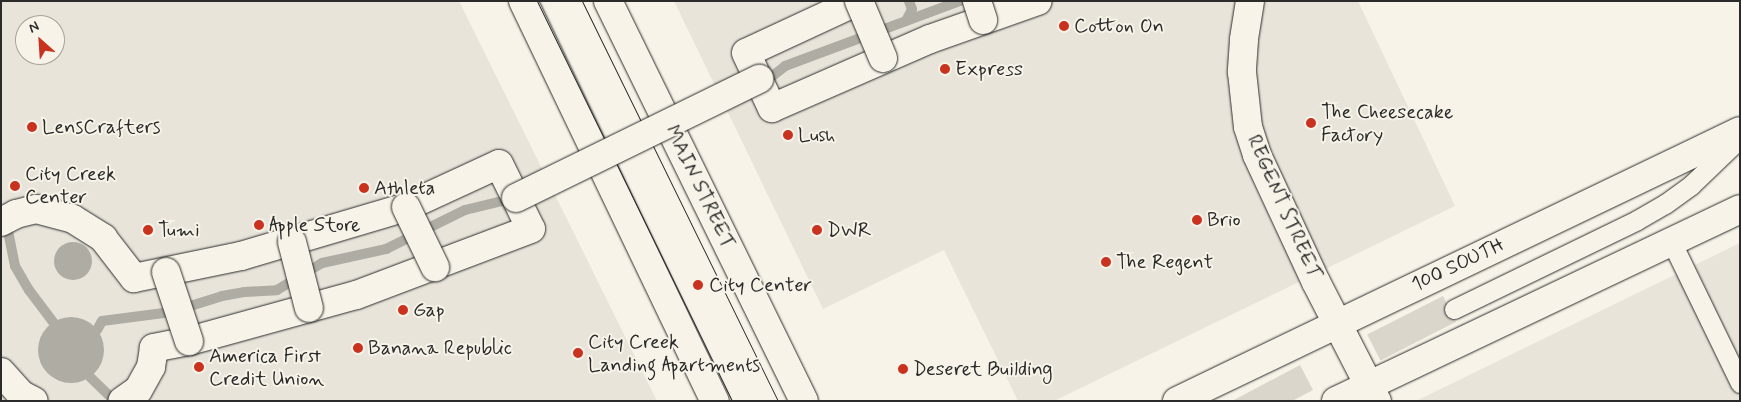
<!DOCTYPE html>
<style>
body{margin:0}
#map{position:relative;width:1741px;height:402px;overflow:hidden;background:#f7f3e8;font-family:Mynerve,sans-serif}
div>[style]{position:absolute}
.built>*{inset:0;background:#e8e4da}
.green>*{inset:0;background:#dad6cc;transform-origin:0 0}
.water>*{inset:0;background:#afaca4}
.round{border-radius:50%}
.stream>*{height:10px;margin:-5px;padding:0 5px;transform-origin:5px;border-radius:5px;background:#afaca4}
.roads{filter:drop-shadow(0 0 1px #2b2b2b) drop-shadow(0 0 1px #2b2b2b)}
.lane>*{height:19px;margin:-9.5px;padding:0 9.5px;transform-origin:9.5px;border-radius:9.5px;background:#f7f3e8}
.street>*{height:28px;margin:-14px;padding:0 14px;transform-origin:14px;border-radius:14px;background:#f7f3e8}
.secondary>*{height:28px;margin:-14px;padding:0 14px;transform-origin:14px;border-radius:14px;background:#f7f3e8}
.tram>*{height:1px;margin:-0.5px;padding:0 0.5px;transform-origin:0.5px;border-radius:0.5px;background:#2b2b2b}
.bridges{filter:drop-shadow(0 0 1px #2b2b2b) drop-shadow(0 0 1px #2b2b2b)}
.street-bridge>*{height:28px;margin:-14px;padding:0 14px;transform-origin:14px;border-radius:14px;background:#f7f3e8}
.dots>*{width:14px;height:14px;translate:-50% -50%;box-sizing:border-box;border:2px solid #f7f3e8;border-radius:50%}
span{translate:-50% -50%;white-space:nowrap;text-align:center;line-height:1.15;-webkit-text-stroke:4px #f7f3e8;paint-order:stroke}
.poi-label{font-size:20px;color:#2b2b2b}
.left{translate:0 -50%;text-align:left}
.street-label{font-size:20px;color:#2b2b2b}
.frame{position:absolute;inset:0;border:2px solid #2b2b2b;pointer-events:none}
.north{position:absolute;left:15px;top:15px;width:50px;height:50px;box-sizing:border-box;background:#f7f3e8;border:1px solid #a5a39c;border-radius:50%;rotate:334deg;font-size:14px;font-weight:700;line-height:20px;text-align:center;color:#2b2b2b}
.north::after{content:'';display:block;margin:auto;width:18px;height:22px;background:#c8321e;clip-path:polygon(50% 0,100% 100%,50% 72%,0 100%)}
</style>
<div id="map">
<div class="built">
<div style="clip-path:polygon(evenodd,1px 1px,459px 1px,657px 401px,1px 401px,1px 1px,25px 25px,55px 25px,55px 55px,25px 55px,25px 25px)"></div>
<div style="clip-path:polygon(674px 1px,1358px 1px,1455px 206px,1054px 401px,1018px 401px,944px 250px,823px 309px)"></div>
<div style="clip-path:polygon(1740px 243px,1740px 401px,1416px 401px)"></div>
</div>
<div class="green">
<div style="left:1443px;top:296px;width:29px;height:85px;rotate:63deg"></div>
<div style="clip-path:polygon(1300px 365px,1313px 390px,1292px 401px,1232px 401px)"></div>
</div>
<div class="water">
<div class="round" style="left:54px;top:242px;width:38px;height:38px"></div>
<div class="round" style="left:38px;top:317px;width:66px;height:66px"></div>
</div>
<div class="stream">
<div style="left:906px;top:21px;width:13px;rotate:-63deg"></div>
<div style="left:912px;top:9px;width:9px;rotate:-111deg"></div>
<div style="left:761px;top:85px;width:31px;rotate:-38deg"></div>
<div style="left:785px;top:66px;width:187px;rotate:-20.4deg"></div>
<div style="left:6px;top:221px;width:46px;rotate:78.7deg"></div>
<div style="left:15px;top:266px;width:28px;rotate:60deg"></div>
<div style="left:29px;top:290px;width:40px;rotate:53deg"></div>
<div style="left:97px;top:330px;width:10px;rotate:-61deg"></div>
<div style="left:102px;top:321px;width:70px;rotate:-7.4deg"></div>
<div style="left:171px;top:312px;width:53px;rotate:-17.4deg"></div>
<div style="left:222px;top:296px;width:22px;rotate:-10deg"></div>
<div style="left:244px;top:292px;width:33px;rotate:-3deg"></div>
<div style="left:277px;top:290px;width:52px;rotate:-31deg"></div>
<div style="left:322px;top:263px;width:66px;rotate:-12.3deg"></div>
<div style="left:386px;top:249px;width:88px;rotate:-26.3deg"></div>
<div style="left:465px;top:210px;width:51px;rotate:-13.5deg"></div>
<div style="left:90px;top:377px;width:35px;rotate:44deg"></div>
</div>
<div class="roads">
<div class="lane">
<div style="left:1671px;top:241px;width:158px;rotate:64.1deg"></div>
<div style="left:1454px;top:309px;width:203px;rotate:-25.9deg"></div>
<div style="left:1637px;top:220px;width:32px;rotate:-30deg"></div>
<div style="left:1665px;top:204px;width:32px;rotate:-36deg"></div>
<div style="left:1691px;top:185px;width:68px;rotate:-43.8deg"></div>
</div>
<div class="street">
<div style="left:523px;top:1px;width:444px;rotate:64.4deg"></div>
<div style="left:608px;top:1px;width:445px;rotate:63.9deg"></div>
<div style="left:858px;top:1px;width:123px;rotate:155.1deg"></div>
<div style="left:746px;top:53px;width:61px;rotate:64.7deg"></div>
<div style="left:772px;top:108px;width:172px;rotate:-23.6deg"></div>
<div style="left:930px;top:39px;width:114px;rotate:-19.4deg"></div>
<div style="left:1250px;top:1px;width:39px;rotate:99deg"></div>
<div style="left:1244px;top:40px;width:32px;rotate:94deg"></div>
<div style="left:1242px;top:72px;width:55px;rotate:83.8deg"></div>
<div style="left:1248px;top:127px;width:29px;rotate:72deg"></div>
<div style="left:1257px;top:155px;width:140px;rotate:65.1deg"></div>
<div style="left:1316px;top:282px;width:134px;rotate:62.9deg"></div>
<div style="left:1px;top:222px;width:17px;rotate:-28deg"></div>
<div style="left:16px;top:214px;width:21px;rotate:-14deg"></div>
<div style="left:36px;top:209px;width:38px;rotate:15deg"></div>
<div style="left:73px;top:219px;width:36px;rotate:32deg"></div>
<div style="left:103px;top:238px;width:51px;rotate:52.2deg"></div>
<div style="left:134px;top:278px;width:109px;rotate:-11.6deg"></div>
<div style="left:241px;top:256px;width:172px;rotate:-16.5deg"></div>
<div style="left:406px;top:207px;width:102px;rotate:-24.8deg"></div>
<div style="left:499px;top:164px;width:72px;rotate:63.8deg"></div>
<div style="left:531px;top:229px;width:187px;rotate:159.3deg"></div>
<div style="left:356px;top:295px;width:173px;rotate:164.6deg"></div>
<div style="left:189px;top:341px;width:36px;rotate:169deg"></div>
<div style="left:154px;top:348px;width:19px;rotate:99deg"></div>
<div style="left:151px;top:367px;width:26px;rotate:119deg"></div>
<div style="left:138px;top:390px;width:19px;rotate:145deg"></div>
<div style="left:1px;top:372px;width:31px;rotate:48deg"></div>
<div style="left:22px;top:395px;width:13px;rotate:27deg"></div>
</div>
<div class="secondary">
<div style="left:1177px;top:401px;width:624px;rotate:-25.62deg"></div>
<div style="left:1336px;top:401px;width:447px;rotate:-25.4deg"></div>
</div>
</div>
<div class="tram">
<div style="left:537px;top:1px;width:445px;rotate:64deg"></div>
<div style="left:582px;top:1px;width:445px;rotate:63.9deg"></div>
</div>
<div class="bridges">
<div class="street-bridge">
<div style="left:859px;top:1px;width:62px;rotate:67.2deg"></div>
<div style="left:977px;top:1px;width:20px;rotate:72deg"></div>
<div style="left:516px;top:198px;width:271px;rotate:-26.1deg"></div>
<div style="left:406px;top:207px;width:67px;rotate:64.2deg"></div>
<div style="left:292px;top:242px;width:68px;rotate:75.6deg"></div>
<div style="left:166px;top:272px;width:73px;rotate:71.6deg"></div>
</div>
</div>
<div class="dots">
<div style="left:1064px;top:26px;background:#c8321e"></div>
<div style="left:945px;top:69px;background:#c8321e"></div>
<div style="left:1311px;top:123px;background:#c8321e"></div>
<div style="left:32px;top:127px;background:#c8321e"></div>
<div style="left:788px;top:135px;background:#c8321e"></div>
<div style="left:15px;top:186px;background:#c8321e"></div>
<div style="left:364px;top:188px;background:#c8321e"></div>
<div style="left:1197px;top:220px;background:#c8321e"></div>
<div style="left:259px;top:225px;background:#c8321e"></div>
<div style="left:148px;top:230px;background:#c8321e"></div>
<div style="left:817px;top:230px;background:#c8321e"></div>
<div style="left:1106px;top:262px;background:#c8321e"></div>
<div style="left:698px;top:285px;background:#c8321e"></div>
<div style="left:403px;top:310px;background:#c8321e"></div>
<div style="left:358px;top:348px;background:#c8321e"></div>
<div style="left:578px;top:353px;background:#c8321e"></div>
<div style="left:199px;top:367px;background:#c8321e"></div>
<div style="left:903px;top:369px;background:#c8321e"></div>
</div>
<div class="poi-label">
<span class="left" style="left:1074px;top:26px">Cotton On</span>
<span class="left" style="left:955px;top:69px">Express</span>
<span class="left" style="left:1321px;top:124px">The Cheesecake<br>Factory</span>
<span class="left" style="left:42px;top:127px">LensCrafters</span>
<span class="left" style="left:798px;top:135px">Lush</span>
<span class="left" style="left:25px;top:186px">City Creek<br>Center</span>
<span class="left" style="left:374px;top:188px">Athleta</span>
<span class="left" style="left:1207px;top:220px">Brio</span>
<span class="left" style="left:269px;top:225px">Apple Store</span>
<span class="left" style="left:158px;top:230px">Tumi</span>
<span class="left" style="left:827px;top:230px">DWR</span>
<span class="left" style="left:1116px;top:262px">The Regent</span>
<span class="left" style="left:709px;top:285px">City Center</span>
<span class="left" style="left:413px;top:310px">Gap</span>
<span class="left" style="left:588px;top:354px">City Creek<br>Landing Apartments</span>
<span class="left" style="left:368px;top:348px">Banana Republic</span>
<span class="left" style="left:209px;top:368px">America First<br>Credit Union</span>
<span class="left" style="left:913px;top:369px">Deseret Building</span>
</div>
<div class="street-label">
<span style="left:700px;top:187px;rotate:64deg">MAIN STREET</span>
<span style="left:1284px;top:207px;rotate:66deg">REGENT STREET</span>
<span style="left:1458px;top:265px;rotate:-25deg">100 SOUTH</span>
</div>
<div class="frame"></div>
<div class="north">N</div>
</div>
